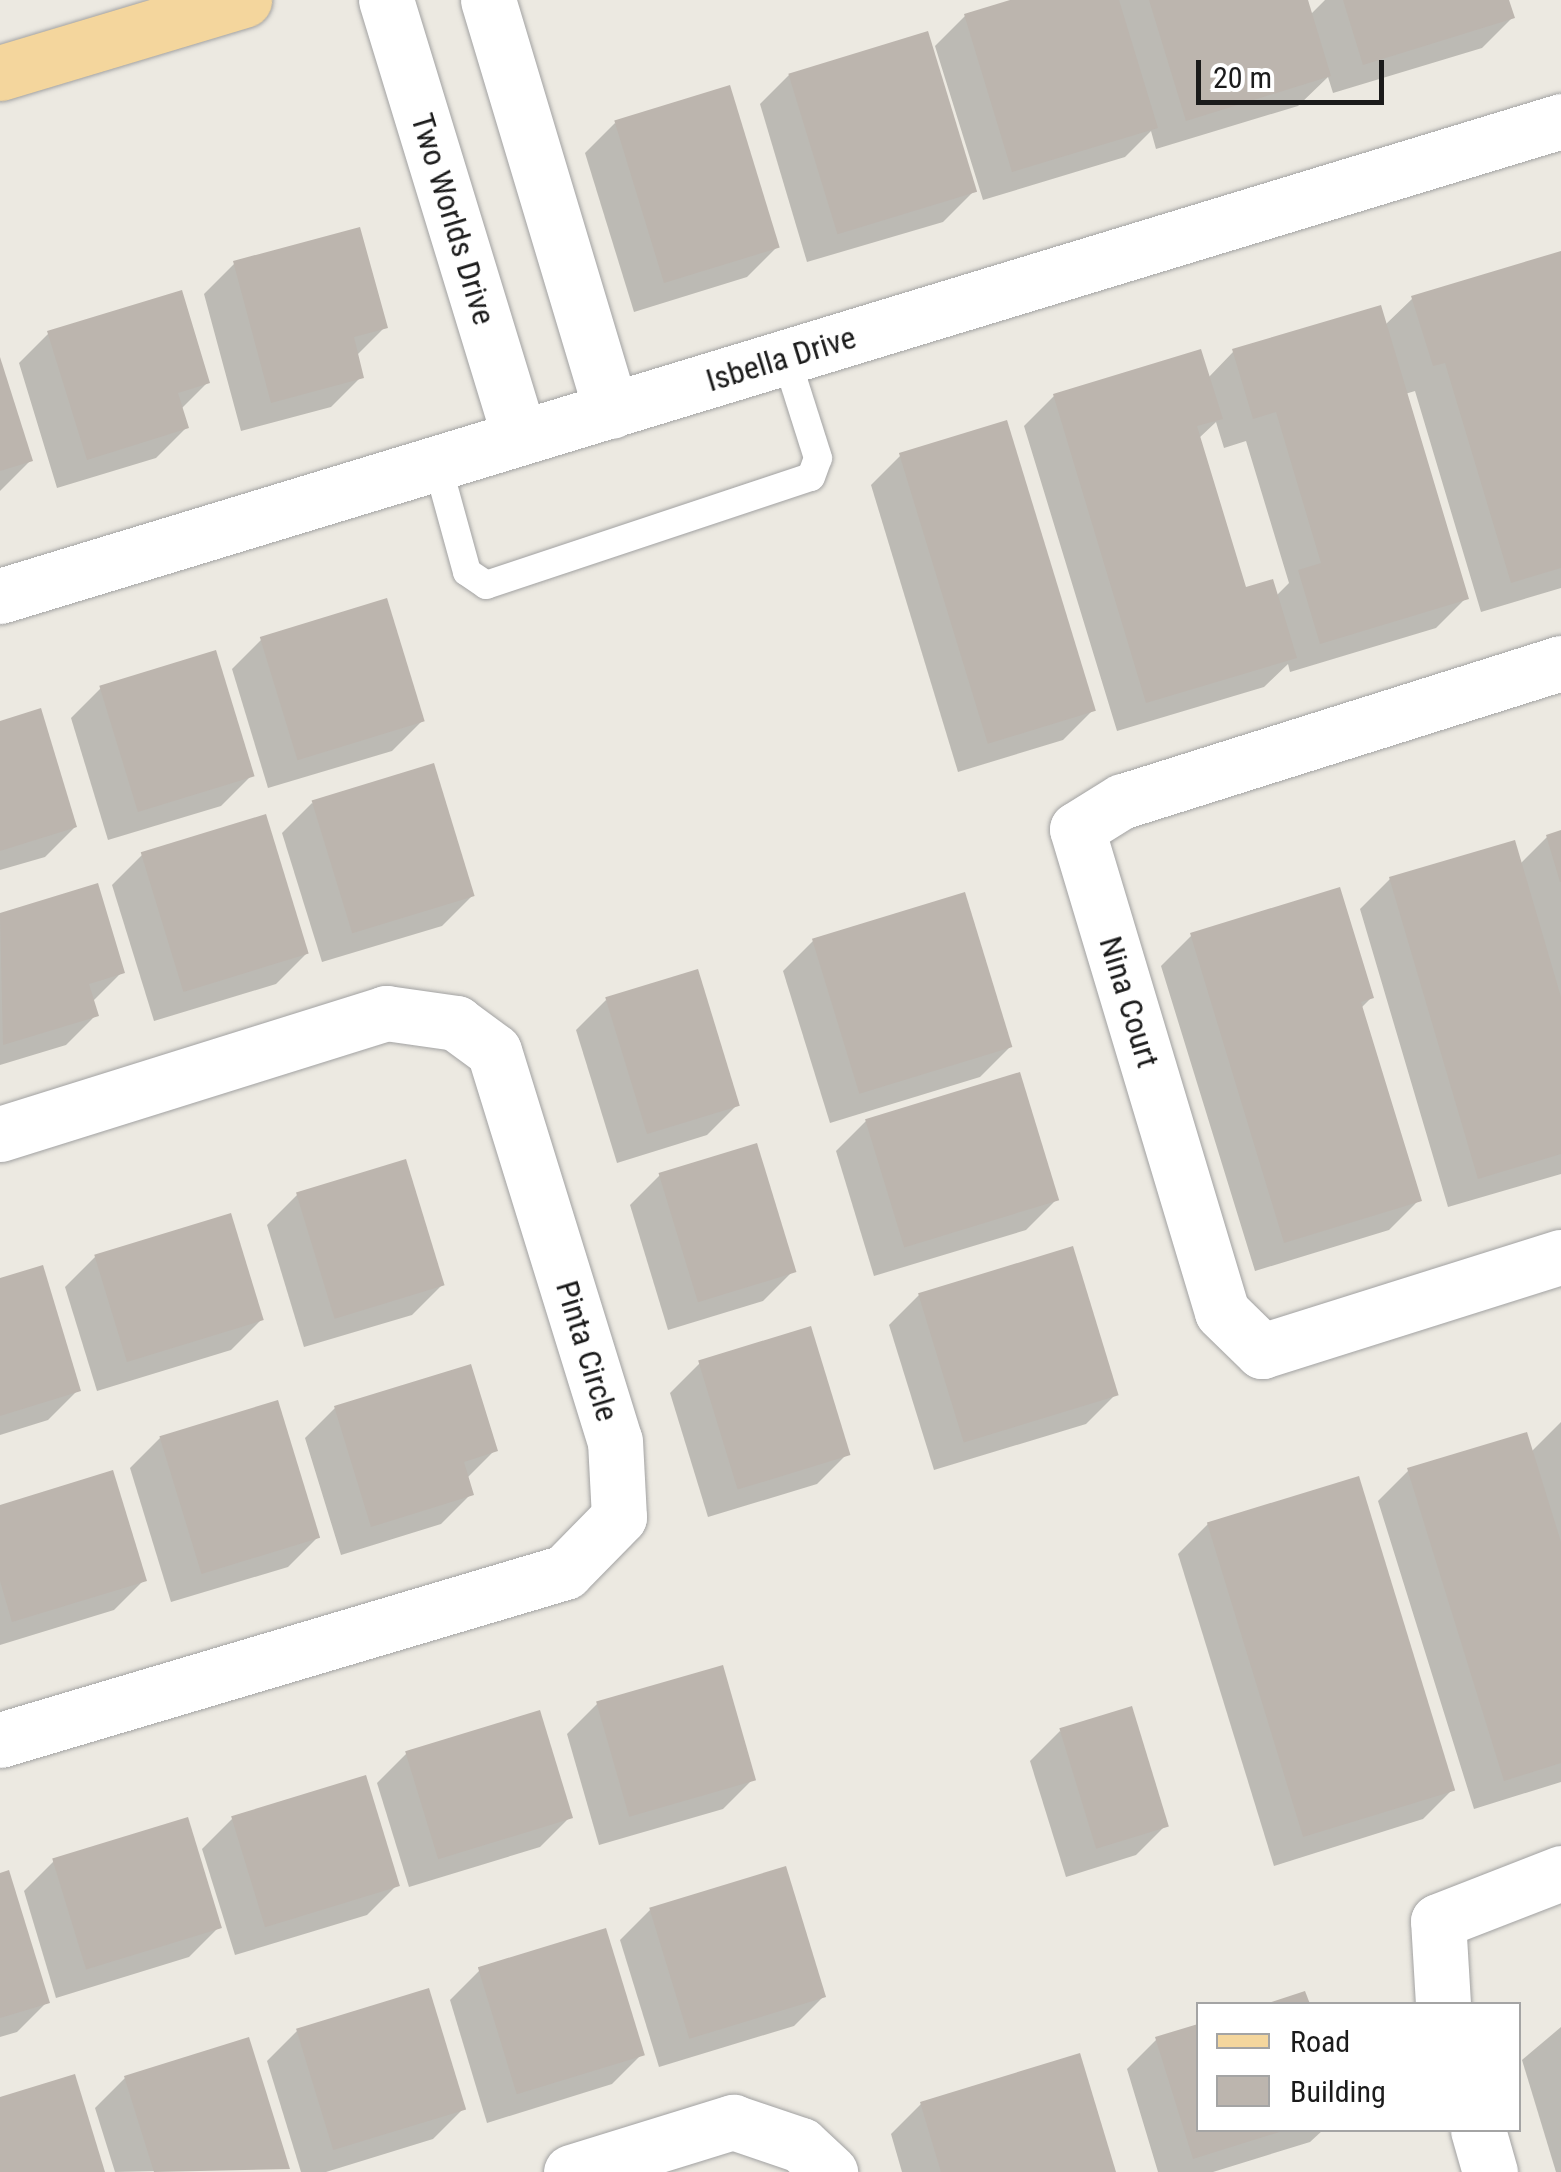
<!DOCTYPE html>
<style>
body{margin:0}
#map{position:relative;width:1561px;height:2172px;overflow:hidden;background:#ece9e1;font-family:"Roboto Condensed",sans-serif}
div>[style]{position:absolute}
.shadow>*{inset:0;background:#0003}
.building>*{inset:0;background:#bcb5ae;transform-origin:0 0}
.roads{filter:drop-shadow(0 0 2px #a2a2a2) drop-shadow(0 0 2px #a2a2a2)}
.lane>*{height:28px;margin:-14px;padding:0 14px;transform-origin:14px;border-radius:14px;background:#fff}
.street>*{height:55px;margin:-27.5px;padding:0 27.5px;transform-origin:27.5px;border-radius:27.5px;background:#fff}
.primary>*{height:55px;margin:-27.5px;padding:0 27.5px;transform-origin:27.5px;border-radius:27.5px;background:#f4d69d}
span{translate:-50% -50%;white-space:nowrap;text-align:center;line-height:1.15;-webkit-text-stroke:8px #fff;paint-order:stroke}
.street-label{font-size:32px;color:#1b1b1b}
.legend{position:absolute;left:1196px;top:2002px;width:325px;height:130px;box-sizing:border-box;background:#fff;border:2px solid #a4a4a4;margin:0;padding:12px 18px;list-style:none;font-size:30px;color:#1b1b1b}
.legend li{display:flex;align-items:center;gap:20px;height:50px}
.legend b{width:50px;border:2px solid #a4a4a4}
.scale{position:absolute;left:1196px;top:60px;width:188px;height:45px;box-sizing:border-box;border:5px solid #1b1b1b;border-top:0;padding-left:12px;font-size:30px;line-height:35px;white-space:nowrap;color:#1b1b1b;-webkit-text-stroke:8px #fff;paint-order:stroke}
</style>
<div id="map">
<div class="shadow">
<div style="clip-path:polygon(1018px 0,1305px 0,1310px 15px,1325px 0,1506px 0,1512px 18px,1482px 48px,1333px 93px,1328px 77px,1298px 106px,1156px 149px,1151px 131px,1125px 157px,983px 200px,935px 46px,965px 16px)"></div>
<div style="clip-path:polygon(790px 74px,973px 192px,943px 222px,807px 262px,760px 104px)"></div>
<div style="clip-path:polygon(615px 123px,777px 247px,747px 277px,634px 312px,585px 153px)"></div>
<div style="clip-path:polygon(evenodd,1561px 253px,1561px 588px,1481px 612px,1415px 391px,1405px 394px,1466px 598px,1436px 628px,1290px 672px,1288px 664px,1264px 687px,1117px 731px,1024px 426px,1054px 396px,1208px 378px,1233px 352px,1385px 325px,1413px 298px,1561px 253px,1216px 422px,1224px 448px,1246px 441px,1289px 583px,1276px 596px,1244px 590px,1198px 439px,1216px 422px)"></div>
<div style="clip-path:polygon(234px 264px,385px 327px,356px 356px,361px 377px,331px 407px,241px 431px,204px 294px)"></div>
<div style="clip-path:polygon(49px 333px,207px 383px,181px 409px,186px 428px,156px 458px,57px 488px,19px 363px)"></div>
<div style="clip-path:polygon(0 362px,30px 461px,0 491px)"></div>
<div style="clip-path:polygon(901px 455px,1093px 710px,1063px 740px,958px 772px,871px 485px)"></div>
<div style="clip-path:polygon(262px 639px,422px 721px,392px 751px,268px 788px,232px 669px)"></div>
<div style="clip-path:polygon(101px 688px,251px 776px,221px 806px,108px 840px,71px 718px)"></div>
<div style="clip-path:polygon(0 723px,75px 827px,45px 857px,0 870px)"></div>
<div style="clip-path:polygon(312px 803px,472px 896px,442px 926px,322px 962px,282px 833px)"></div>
<div style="clip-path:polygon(1561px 833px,1561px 1174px,1448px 1207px,1360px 909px,1390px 879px,1519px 865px,1547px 837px)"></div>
<div style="clip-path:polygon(142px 855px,306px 954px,276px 984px,154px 1021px,112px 885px)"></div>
<div style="clip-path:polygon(96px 886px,122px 972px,92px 1002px,96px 1015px,66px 1045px,0 1065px,0 915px)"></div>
<div style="clip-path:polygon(1191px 936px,1371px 998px,1360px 1009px,1419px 1200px,1389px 1230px,1255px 1271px,1161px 966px)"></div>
<div style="clip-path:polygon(813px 941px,1010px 1047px,980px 1077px,830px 1123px,783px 971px)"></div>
<div style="clip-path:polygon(606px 1000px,737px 1105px,707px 1135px,617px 1163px,576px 1030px)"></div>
<div style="clip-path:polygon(866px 1121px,1056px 1200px,1026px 1230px,874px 1276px,836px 1151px)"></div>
<div style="clip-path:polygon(660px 1175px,793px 1271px,763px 1301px,668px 1330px,630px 1205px)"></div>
<div style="clip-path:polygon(297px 1195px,442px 1285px,412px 1315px,304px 1347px,267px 1225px)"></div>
<div style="clip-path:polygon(95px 1257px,261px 1320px,231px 1350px,97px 1391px,65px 1287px)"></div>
<div style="clip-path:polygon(0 1280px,78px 1390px,48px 1420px,0 1435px)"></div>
<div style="clip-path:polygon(919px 1295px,1116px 1394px,1086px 1424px,934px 1470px,889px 1325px)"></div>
<div style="clip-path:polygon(700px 1363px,847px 1454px,817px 1484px,708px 1517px,670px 1393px)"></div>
<div style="clip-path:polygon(335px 1408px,495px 1450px,466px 1479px,471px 1494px,441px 1524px,341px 1555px,305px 1438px)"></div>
<div style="clip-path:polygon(1561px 1422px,1561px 1782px,1474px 1809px,1378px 1501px,1408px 1471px,1531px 1452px)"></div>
<div style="clip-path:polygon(160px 1438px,318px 1537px,288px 1567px,171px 1602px,130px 1468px)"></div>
<div style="clip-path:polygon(0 1508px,144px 1580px,114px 1610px,0 1645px)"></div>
<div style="clip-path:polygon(1208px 1524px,1453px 1789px,1423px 1819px,1274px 1866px,1178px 1554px)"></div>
<div style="clip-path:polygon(597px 1704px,753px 1779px,723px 1809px,599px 1845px,567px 1734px)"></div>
<div style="clip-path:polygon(1060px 1731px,1166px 1825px,1136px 1855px,1066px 1877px,1030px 1761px)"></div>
<div style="clip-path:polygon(407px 1753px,570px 1817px,540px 1847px,409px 1887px,377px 1783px)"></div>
<div style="clip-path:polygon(232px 1819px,397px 1885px,367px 1915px,235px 1955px,202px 1849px)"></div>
<div style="clip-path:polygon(54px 1861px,219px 1927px,189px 1957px,56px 1998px,24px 1891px)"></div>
<div style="clip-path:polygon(0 1875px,47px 2002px,17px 2032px,0 2037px)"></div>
<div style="clip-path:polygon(650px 1910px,824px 1996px,794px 2026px,659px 2067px,620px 1940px)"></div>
<div style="clip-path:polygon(480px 1970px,642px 2054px,612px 2084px,487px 2123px,450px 2000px)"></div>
<div style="clip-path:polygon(1198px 2027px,1198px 2130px,1323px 2130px,1310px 2142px,1213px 2172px,1158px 2172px,1127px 2069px,1157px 2039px)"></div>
<div style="clip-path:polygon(1561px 2027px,1561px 2172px,1556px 2172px,1522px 2060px)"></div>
<div style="clip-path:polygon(297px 2031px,463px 2109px,433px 2139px,326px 2172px,301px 2172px,267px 2061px)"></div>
<div style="clip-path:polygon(125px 2078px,287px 2168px,115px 2172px,95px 2108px)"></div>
<div style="clip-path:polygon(921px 2104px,1113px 2172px,902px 2172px,891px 2134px)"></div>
</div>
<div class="building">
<div style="clip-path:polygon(1010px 0,1119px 0,1158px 128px,1012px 172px,964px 14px)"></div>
<div style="clip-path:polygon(1149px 0,1308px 0,1331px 76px,1186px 121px)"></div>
<div style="clip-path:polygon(1343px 0,1509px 0,1515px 18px,1363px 65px)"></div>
<div style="left:928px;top:31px;width:168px;height:146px;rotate:73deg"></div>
<div style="left:730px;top:85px;width:170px;height:121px;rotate:73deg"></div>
<div style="clip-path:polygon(360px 227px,388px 328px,354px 337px,364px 378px,271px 403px,233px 261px)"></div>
<div style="clip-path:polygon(1561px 251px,1561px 568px,1511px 583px,1445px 363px,1433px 366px,1411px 296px)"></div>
<div style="clip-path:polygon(182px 290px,210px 383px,178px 393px,189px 428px,87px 460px,47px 331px)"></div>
<div style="clip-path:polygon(1381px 305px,1469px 599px,1320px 644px,1298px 570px,1321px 563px,1276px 412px,1253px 419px,1232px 349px)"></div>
<div style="clip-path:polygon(1201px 349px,1223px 419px,1197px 426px,1246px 587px,1273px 579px,1297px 658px,1146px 703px,1053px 394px)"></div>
<div style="clip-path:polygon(0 357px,33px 461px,0 471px)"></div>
<div style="left:1007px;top:420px;width:304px;height:113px;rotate:73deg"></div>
<div style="left:387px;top:598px;width:129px;height:133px;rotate:73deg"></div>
<div style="left:216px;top:650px;width:132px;height:122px;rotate:73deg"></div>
<div style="clip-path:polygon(41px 708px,77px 827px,0 851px,0 721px)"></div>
<div style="left:434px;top:763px;width:139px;height:128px;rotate:73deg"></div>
<div style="left:266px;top:814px;width:146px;height:131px;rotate:73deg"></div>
<div style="clip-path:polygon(1561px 830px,1561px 882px,1560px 882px,1546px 835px)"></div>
<div style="clip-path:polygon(1515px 840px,1561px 997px,1561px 1154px,1478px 1179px,1389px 877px)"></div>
<div style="clip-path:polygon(98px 883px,125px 973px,89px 984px,99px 1016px,3px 1045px,0 913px)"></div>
<div style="clip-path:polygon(1340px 887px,1374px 998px,1361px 1002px,1422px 1201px,1284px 1243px,1190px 933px)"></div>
<div style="left:965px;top:892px;width:162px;height:160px;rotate:73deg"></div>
<div style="left:698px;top:969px;width:143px;height:97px;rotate:73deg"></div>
<div style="left:1020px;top:1072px;width:134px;height:162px;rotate:73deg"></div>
<div style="left:757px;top:1143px;width:135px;height:103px;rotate:73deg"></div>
<div style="left:406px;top:1159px;width:132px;height:115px;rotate:73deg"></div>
<div style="left:231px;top:1213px;width:112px;height:143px;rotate:73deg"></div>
<div style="left:1073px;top:1246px;width:156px;height:162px;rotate:73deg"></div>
<div style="clip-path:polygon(43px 1265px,81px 1391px,0 1416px,0 1278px)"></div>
<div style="left:811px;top:1326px;width:135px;height:118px;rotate:73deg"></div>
<div style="clip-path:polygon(471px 1364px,498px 1451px,464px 1462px,474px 1495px,371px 1527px,334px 1406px)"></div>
<div style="left:278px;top:1400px;width:144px;height:124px;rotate:73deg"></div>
<div style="clip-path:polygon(1527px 1432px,1561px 1542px,1561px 1763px,1504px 1781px,1407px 1468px)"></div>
<div style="clip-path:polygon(113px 1470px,147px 1581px,12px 1622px,0 1581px,0 1505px)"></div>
<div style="left:1359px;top:1476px;width:329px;height:159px;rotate:73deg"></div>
<div style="left:723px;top:1665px;width:120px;height:132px;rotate:74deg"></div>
<div style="left:1132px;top:1706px;width:126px;height:76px;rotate:73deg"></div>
<div style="left:540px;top:1710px;width:113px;height:141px;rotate:73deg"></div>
<div style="left:366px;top:1775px;width:116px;height:141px;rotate:73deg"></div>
<div style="left:188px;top:1817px;width:116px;height:142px;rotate:73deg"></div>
<div style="left:786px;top:1866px;width:137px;height:143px;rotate:73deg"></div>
<div style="clip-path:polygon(9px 1870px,50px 2003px,0 2018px,0 1873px)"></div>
<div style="left:606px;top:1928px;width:133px;height:134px;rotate:73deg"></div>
<div style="left:429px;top:1988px;width:127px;height:139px;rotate:73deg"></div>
<div style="clip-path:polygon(1305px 1991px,1310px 2004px,1265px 2004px)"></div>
<div style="clip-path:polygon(1198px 2024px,1198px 2130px,1286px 2130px,1193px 2159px,1155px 2037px)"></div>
<div style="clip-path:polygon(249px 2037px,290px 2169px,154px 2172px,124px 2076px)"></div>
<div style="clip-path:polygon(1080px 2053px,1116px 2172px,941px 2172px,920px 2102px)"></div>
<div style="clip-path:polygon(75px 2074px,105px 2172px,0 2172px,0 2097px)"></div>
</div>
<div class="roads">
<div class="lane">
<div style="left:437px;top:463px;width:113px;rotate:74.6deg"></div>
<div style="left:467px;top:572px;width:23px;rotate:34deg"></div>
<div style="left:486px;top:585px;width:342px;rotate:-18.4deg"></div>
<div style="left:811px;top:477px;width:20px;rotate:-70deg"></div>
<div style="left:818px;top:458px;width:106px;rotate:-107.6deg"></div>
</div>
<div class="street">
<div style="left:386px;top:0;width:457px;rotate:73deg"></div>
<div style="left:488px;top:0;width:429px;rotate:73.3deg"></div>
<div style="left:0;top:596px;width:1632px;rotate:-16.92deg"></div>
<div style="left:1561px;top:663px;width:460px;rotate:162.5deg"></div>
<div style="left:1122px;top:801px;width:53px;rotate:148.1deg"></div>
<div style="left:1077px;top:829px;width:504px;rotate:73.29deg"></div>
<div style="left:1222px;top:1312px;width:56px;rotate:44.3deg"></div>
<div style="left:1262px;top:1351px;width:313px;rotate:-17.5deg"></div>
<div style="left:0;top:1134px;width:405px;rotate:-17.4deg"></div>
<div style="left:386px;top:1013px;width:71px;rotate:8.1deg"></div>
<div style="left:456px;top:1023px;width:47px;rotate:36.4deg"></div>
<div style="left:494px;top:1051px;width:408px;rotate:72.8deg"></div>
<div style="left:615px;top:1441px;width:76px;rotate:87deg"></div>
<div style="left:619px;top:1517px;width:77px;rotate:134.5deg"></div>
<div style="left:565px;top:1572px;width:589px;rotate:163.44deg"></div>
<div style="left:1443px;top:2004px;width:83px;rotate:-93.4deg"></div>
<div style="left:1438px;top:1921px;width:132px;rotate:-21.3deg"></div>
<div style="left:1478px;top:2130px;width:44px;rotate:74.1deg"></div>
<div style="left:571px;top:2172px;width:170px;rotate:-17.2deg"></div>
<div style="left:733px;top:2122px;width:72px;rotate:18.7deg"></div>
<div style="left:801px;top:2145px;width:40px;rotate:43deg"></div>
</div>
<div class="primary">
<div style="left:0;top:73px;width:255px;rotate:-16.7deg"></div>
</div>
</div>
<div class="street-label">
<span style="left:453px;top:219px;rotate:73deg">Two Worlds Drive</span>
<span style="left:781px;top:359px;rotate:-17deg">Isbella Drive</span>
<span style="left:1129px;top:1002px;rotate:73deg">Nina Court</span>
<span style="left:587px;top:1351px;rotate:73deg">Pinta Circle</span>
</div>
<ul class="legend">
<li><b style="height:12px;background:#f4d69d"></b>Road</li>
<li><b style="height:28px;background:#bcb5ae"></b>Building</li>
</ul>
<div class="scale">20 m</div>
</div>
